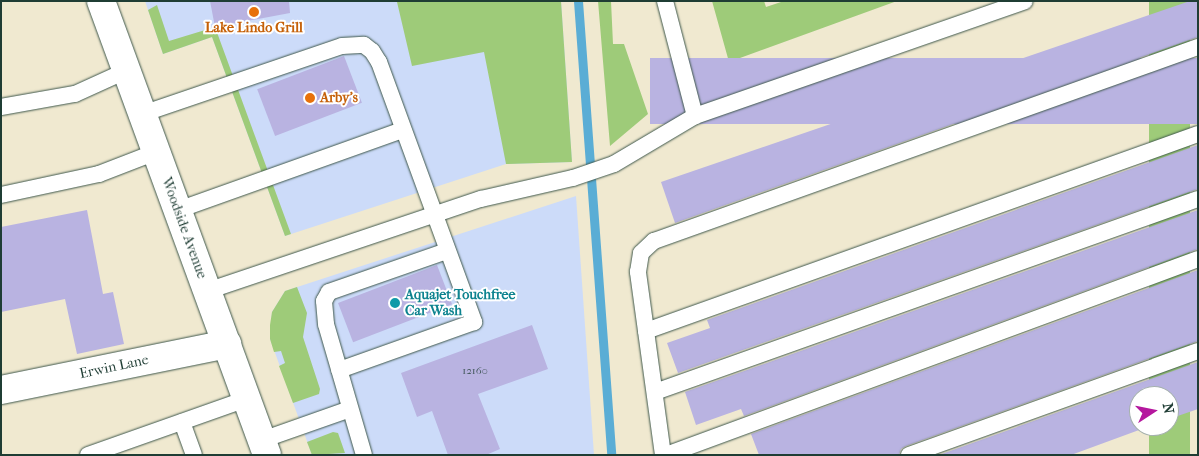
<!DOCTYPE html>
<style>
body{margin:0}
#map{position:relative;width:1199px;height:456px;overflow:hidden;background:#f0e9d0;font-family:"IM FELL French Canon",serif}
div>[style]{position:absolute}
.built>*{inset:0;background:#ccdbf9}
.green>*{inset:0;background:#9ecb79;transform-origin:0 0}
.stream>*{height:9px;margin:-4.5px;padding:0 4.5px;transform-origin:4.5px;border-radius:4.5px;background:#5aadd5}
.building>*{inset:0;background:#b9b3e1;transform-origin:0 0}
.roads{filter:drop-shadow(0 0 1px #3e574b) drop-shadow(0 0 1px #3e574b)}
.lane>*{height:16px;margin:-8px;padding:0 8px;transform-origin:8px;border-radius:8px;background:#fff}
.street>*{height:28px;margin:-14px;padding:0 14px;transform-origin:14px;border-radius:14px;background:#fff}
.secondary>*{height:28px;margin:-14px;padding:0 14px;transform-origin:14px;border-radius:14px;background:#fff}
.dots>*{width:14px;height:14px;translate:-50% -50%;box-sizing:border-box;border:2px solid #fff;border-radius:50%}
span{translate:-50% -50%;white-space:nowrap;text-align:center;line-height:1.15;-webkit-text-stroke:4px #fff;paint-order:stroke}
.number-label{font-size:11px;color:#465a5f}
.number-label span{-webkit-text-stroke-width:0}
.food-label{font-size:14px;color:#c56008;font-weight:700}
.left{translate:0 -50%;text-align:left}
.street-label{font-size:14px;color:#1f3d34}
.culture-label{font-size:14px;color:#0d838f;font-weight:700}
.frame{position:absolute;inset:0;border:2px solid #1f3d34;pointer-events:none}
.north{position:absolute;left:1129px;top:386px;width:50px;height:50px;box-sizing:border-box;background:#fff;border:1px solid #a5b1ae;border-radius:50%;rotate:79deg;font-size:14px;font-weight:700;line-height:20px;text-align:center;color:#1f3d34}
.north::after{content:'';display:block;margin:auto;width:18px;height:22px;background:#b5179e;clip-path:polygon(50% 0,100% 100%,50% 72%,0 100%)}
</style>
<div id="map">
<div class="built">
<div style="clip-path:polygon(145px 1px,561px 1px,572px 162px,506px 164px,285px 236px,212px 37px,163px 54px)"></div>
<div style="clip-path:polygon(576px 196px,594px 455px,312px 455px,270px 339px,272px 312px,285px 291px)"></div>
</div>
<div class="green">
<div style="clip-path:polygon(402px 1px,561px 1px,572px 162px,506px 164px,484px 52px,412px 66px,397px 2px)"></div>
<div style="clip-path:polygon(598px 1px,611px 1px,613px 44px,624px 44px,648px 114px,610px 146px)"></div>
<div style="clip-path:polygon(712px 1px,764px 1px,766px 7px,784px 1px,897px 1px,729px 62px)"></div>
<div style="left:1149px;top:1px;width:41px;height:568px"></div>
<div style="clip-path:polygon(157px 5px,169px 41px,215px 27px,291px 234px,285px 236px,212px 37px,163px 54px,148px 10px)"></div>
<div style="clip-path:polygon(297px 287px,307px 313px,303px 337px,320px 389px,319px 394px,293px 403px,279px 366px,285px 363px,281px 351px,274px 352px,270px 339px,270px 325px,272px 312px,285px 291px)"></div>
<div style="clip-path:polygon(333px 432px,338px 433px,345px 453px,312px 455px,307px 442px)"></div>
</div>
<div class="stream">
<div style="left:578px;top:1px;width:455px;rotate:85.8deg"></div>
</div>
<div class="building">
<div style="clip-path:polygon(210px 1px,289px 1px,290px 13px,215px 27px)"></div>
<div style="clip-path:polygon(1190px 1px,1198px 1px,1198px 37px,675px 223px,661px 182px)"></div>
<div style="left:344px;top:56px;width:50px;height:93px;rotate:69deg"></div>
<div style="left:1198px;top:58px;width:66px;height:548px;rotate:90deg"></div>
<div style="clip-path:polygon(1198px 145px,1198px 189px,678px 373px,667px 343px,710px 328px,707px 320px)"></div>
<div style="clip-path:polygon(87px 210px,103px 294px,113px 292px,124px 344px,77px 354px,65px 299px,1px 312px,1px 227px)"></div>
<div style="clip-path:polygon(1198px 210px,1198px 249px,744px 416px,741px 409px,696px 425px,685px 392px)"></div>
<div style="left:437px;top:265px;width:42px;height:106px;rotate:69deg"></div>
<div style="clip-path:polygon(1198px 270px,1198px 341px,906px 446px,901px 449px,899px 455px,759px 455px,751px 434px)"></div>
<div style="clip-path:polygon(532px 325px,548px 369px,478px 394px,500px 449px,486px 455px,448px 455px,432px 411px,417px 417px,401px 373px)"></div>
<div style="clip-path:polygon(1198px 362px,1198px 409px,1169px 419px,1169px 396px,1139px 396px,1139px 426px,1150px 426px,1071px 455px,939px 455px)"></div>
</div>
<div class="roads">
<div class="lane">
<div style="left:665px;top:1px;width:119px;rotate:75.4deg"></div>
<div style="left:1px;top:107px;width:75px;rotate:-10deg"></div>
<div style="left:75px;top:94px;width:58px;rotate:-24.4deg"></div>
<div style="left:142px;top:114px;width:211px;rotate:-18.8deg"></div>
<div style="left:342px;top:46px;width:22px;rotate:-3deg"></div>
<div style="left:364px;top:45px;width:10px;rotate:37deg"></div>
<div style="left:372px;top:51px;width:13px;rotate:58deg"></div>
<div style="left:379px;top:62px;width:277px;rotate:69.9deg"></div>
<div style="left:474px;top:322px;width:143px;rotate:160.4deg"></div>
<div style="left:1px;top:195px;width:100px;rotate:-12.1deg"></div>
<div style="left:99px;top:174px;width:61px;rotate:-21.1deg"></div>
<div style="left:178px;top:210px;width:239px;rotate:-19.6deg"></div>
<div style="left:207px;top:291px;width:289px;rotate:-18.6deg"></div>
<div style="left:481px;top:199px;width:94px;rotate:-12.9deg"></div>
<div style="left:573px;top:178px;width:43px;rotate:-18.9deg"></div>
<div style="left:614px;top:164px;width:94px;rotate:-30.7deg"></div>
<div style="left:695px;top:116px;width:349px;rotate:-19.2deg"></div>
<div style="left:646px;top:331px;width:586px;rotate:-19.64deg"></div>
<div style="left:655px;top:392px;width:576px;rotate:-19.57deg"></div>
<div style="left:182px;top:422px;width:35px;rotate:70deg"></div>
<div style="left:262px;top:440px;width:93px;rotate:-19.4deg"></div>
<div style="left:88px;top:455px;width:168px;rotate:-19.5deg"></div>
<div style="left:364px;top:455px;width:136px;rotate:-106.2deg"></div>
<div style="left:326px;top:324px;width:23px;rotate:-95deg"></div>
<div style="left:324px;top:301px;width:10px;rotate:-61deg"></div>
<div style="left:329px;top:292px;width:125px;rotate:-19.2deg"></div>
<div style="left:663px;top:455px;width:185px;rotate:-97.8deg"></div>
<div style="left:638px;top:272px;width:19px;rotate:-81deg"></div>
<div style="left:641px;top:253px;width:18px;rotate:-43deg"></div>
<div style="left:654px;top:241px;width:578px;rotate:-19.63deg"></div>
<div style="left:666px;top:455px;width:567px;rotate:-20.22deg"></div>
<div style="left:909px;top:455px;width:307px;rotate:-19.8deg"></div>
</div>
<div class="street">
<div style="left:1px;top:390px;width:231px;rotate:-11.5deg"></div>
</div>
<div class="secondary">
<div style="left:101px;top:1px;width:483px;rotate:69.9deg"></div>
</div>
</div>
<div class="dots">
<div style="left:254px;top:12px;background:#e8710a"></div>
<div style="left:310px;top:98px;background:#e8710a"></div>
<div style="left:395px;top:303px;background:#0f9aa8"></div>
</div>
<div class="number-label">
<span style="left:475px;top:371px">12160</span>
</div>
<div class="food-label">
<span style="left:254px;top:28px">Lake Lindo Grill</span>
<span class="left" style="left:320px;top:98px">Arby's</span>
</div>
<div class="street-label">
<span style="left:184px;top:228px;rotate:70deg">Woodside Avenue</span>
<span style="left:114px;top:367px;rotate:-12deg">Erwin Lane</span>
</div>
<div class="culture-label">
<span class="left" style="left:405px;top:303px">Aquajet Touchfree<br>Car Wash</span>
</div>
<div class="frame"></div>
<div class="north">N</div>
</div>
